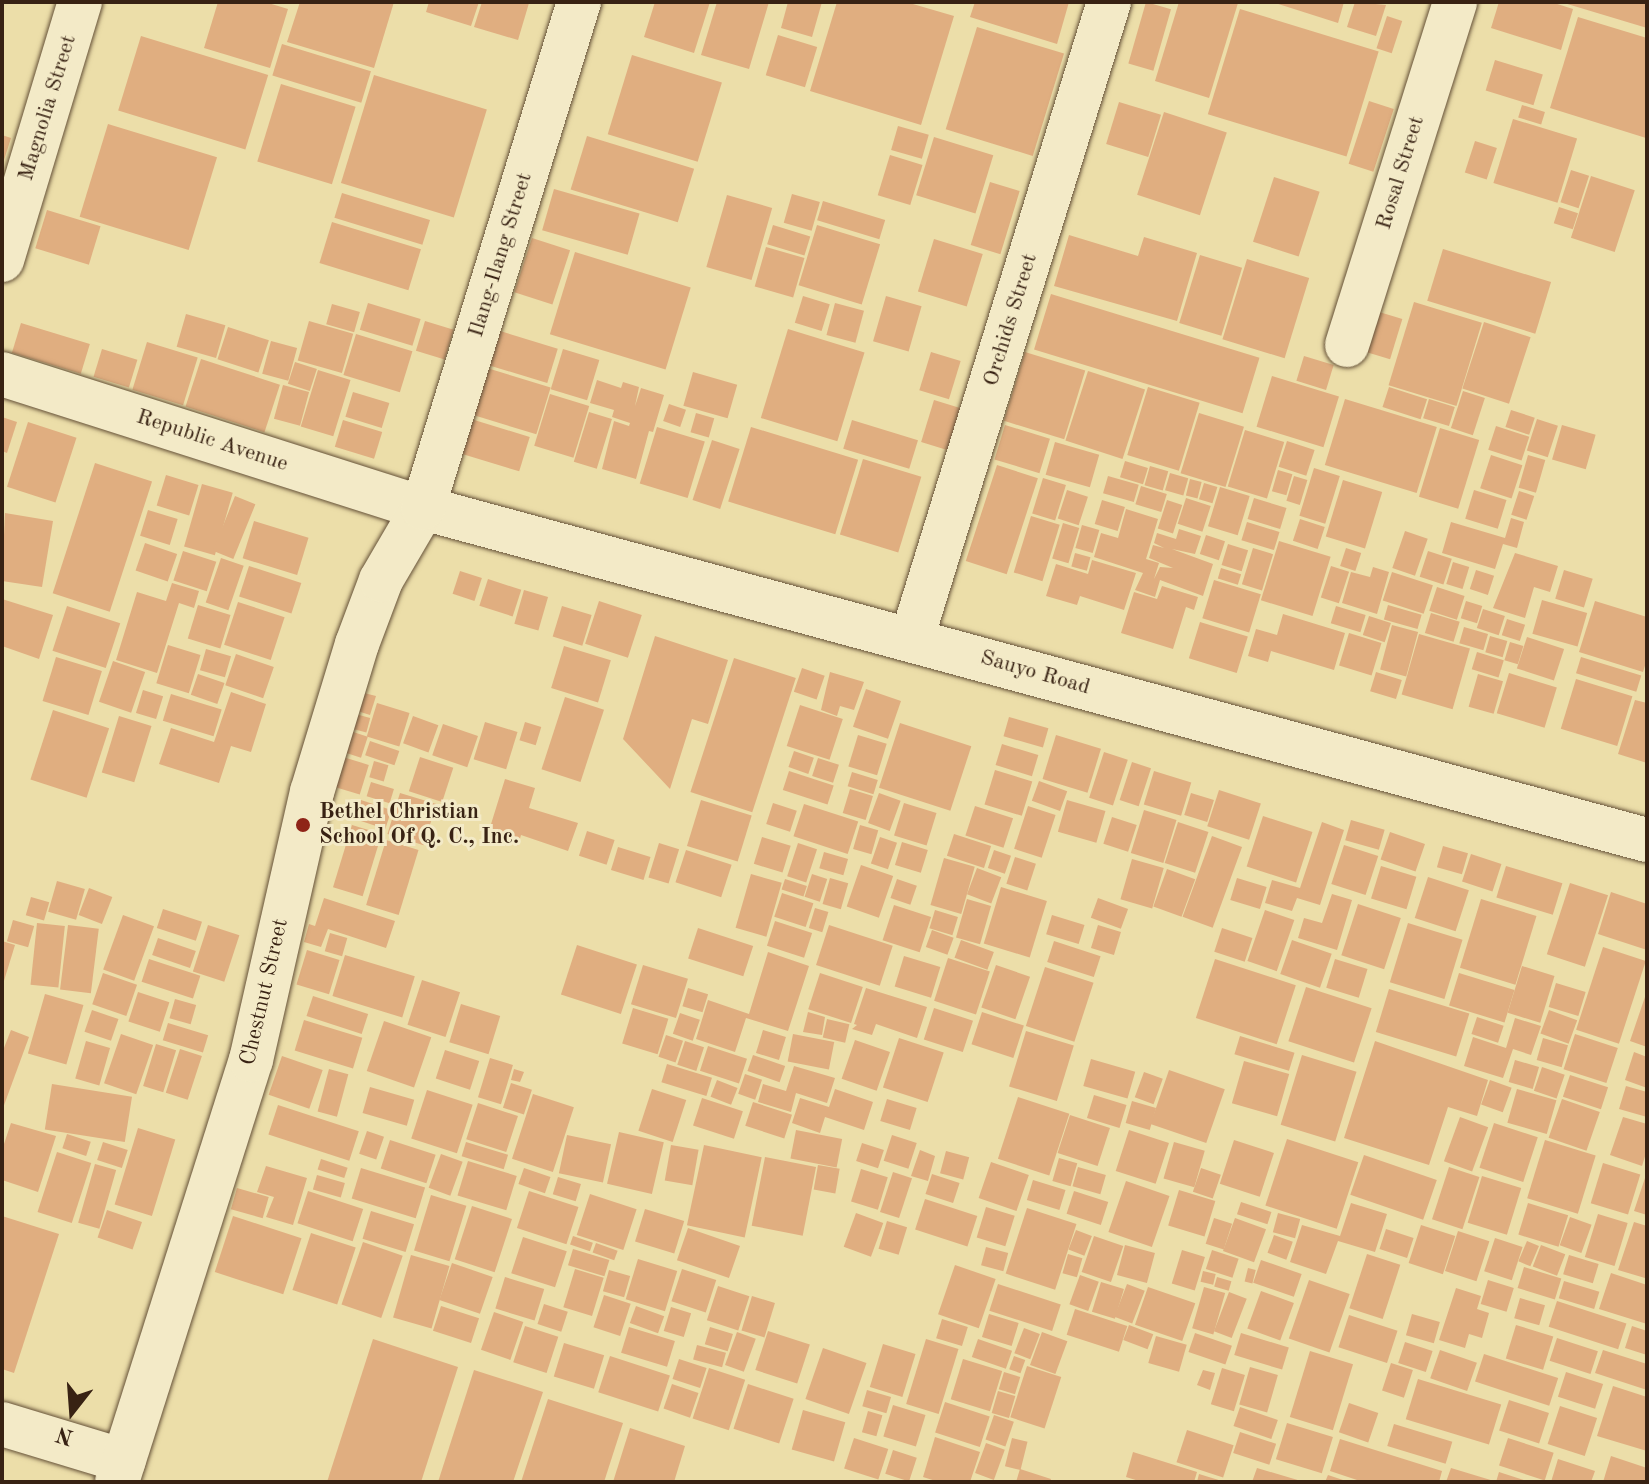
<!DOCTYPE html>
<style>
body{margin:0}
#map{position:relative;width:1649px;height:1484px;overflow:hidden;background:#ecdea9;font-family:"Old Standard TT",serif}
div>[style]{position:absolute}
.building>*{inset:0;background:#e0ae80;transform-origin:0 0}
.roads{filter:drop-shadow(0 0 2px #655138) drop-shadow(0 0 2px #655138)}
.street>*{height:44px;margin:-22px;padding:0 22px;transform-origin:22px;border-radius:22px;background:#f3eac7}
.secondary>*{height:44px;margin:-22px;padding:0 22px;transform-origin:22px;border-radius:22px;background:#f3eac7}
.dots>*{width:22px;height:22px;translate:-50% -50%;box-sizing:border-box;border:4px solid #f3eac7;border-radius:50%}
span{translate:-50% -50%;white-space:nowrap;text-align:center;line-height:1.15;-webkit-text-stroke:6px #f3eac7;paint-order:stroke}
.street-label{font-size:22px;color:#382213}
.poi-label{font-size:22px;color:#382213;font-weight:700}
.left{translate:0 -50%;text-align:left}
.frame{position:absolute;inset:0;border:4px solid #382213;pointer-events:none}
.north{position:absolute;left:32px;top:1372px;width:80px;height:80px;-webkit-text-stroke:6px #f3eac7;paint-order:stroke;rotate:197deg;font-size:22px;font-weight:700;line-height:32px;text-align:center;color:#382213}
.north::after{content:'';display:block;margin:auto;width:28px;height:36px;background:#382213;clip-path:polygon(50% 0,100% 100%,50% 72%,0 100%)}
</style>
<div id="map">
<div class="building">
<div style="clip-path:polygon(218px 2px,265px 2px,288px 9px,270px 68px,204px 48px)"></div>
<div style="clip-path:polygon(300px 2px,394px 2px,374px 68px,287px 42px)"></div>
<div style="clip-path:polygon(429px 2px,479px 2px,471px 26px,426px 12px)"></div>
<div style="clip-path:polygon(482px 2px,529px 3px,518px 40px,474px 27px)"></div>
<div style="clip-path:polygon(655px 2px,710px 2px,694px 53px,644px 37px)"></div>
<div style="clip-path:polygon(717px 2px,769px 2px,749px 69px,701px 55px)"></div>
<div style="clip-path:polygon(788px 2px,822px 2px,812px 37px,781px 28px)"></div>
<div style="clip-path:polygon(837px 2px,906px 2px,954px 16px,921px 125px,810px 91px)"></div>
<div style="clip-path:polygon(975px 2px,1069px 2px,1057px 44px,970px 17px)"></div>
<div style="left:1146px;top:2px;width:26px;height:64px;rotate:16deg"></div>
<div style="clip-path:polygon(1179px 2px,1238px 3px,1209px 98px,1155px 81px)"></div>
<div style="clip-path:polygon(1272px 2px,1344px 2px,1338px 23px)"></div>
<div style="clip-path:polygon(1355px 2px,1386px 5px,1376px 36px,1347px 27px)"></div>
<div style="clip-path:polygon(1499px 2px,1551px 2px,1573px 9px,1561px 50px,1491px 28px)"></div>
<div style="clip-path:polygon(1564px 2px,1647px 2px,1647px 28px,1564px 3px)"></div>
<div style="left:1240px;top:9px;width:145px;height:110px;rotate:17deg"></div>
<div style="left:1387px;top:16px;width:16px;height:34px;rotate:18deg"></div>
<div style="clip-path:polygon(1578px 17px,1647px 38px,1646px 138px,1550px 108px)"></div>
<div style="left:977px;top:27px;width:91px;height:107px;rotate:17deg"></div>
<div style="left:778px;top:35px;width:41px;height:42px;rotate:17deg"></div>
<div style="left:141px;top:36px;width:133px;height:78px;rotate:17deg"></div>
<div style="left:282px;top:44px;width:93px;height:33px;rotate:17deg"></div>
<div style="left:632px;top:55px;width:94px;height:83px;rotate:17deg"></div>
<div style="left:1495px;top:60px;width:50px;height:32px;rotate:17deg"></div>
<div style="left:374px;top:75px;width:118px;height:113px;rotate:17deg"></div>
<div style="left:281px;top:84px;width:78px;height:81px;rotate:17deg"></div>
<div style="left:1369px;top:101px;width:26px;height:66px;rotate:18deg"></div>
<div style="left:1119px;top:102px;width:44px;height:44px;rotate:17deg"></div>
<div style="left:1522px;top:105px;width:24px;height:13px;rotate:17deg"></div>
<div style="left:1164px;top:112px;width:66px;height:87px;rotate:18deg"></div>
<div style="left:1513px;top:119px;width:67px;height:67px;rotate:17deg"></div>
<div style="left:108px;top:124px;width:114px;height:97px;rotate:17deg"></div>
<div style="left:898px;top:126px;width:32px;height:25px;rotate:16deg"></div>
<div style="clip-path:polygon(2px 135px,11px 138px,3px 163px,2px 163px)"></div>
<div style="left:587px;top:136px;width:112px;height:56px;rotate:17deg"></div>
<div style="left:934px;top:137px;width:62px;height:61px;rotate:17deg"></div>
<div style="left:1475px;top:141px;width:23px;height:33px;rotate:18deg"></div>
<div style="left:890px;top:155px;width:34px;height:42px;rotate:17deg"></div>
<div style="left:1571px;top:170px;width:19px;height:34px;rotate:18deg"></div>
<div style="left:1591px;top:176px;width:46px;height:65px;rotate:18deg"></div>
<div style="left:1274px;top:177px;width:48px;height:68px;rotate:18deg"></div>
<div style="left:990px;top:182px;width:31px;height:66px;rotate:17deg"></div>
<div style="left:554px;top:189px;width:89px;height:43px;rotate:16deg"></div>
<div style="left:342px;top:193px;width:92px;height:26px;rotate:17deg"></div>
<div style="left:792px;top:194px;width:29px;height:30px;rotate:16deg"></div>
<div style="left:727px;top:195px;width:47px;height:75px;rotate:16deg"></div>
<div style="left:823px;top:201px;width:65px;height:20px;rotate:17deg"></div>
<div style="left:1559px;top:207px;width:20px;height:17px;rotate:18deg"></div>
<div style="left:47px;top:210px;width:56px;height:40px;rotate:17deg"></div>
<div style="left:332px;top:222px;width:93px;height:43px;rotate:17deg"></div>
<div style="left:773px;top:225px;width:39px;height:20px;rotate:17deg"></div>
<div style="left:817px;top:225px;width:66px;height:63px;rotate:17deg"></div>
<div style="clip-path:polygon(1069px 235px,1138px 256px,1144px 237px,1197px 253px,1177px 321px,1054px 286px)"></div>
<div style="left:532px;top:238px;width:40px;height:57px;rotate:18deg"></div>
<div style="left:934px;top:239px;width:51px;height:55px;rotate:17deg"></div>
<div style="left:766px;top:247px;width:40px;height:41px;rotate:16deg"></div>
<div style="left:1443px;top:249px;width:113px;height:54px;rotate:17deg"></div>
<div style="left:575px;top:252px;width:121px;height:86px;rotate:17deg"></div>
<div style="left:1200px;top:255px;width:44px;height:71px;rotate:17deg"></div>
<div style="left:1247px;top:259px;width:65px;height:84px;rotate:17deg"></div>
<div style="left:1051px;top:294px;width:218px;height:58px;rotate:17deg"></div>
<div style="left:803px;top:296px;width:28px;height:28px;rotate:17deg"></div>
<div style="left:886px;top:296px;width:37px;height:47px;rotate:16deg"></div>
<div style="left:1414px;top:302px;width:71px;height:87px;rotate:17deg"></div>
<div style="left:368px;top:303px;width:55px;height:28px;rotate:17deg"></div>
<div style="left:835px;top:303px;width:30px;height:33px;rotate:15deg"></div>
<div style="left:332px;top:304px;width:29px;height:21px;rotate:16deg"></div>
<div style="left:1366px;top:308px;width:38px;height:42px;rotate:17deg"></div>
<div style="left:186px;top:314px;width:41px;height:34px;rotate:16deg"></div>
<div style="left:309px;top:321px;width:46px;height:41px;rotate:16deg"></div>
<div style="left:425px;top:321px;width:30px;height:31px;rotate:17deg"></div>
<div style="left:1484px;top:322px;width:49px;height:70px;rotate:18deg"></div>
<div style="left:21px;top:323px;width:72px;height:31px;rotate:17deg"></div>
<div style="left:228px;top:327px;width:43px;height:34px;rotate:18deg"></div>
<div style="left:487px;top:327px;width:74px;height:36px;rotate:17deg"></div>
<div style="left:788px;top:329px;width:80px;height:93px;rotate:17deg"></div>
<div style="left:356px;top:334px;width:59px;height:43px;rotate:17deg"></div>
<div style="left:271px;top:341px;width:27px;height:34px;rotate:15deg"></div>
<div style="left:147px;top:342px;width:53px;height:50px;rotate:17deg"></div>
<div style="left:102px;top:349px;width:37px;height:29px;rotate:17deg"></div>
<div style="left:563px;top:349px;width:38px;height:42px;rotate:17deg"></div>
<div style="left:931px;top:352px;width:31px;height:40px;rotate:17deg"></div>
<div style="left:1025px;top:352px;width:63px;height:72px;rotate:17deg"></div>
<div style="left:1304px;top:356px;width:31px;height:26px;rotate:17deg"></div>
<div style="left:201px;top:359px;width:83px;height:50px;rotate:18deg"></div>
<div style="left:295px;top:362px;width:23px;height:23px;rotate:18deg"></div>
<div style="left:477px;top:365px;width:77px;height:49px;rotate:17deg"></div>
<div style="left:318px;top:370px;width:34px;height:59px;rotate:17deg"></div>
<div style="left:1088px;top:371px;width:60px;height:73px;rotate:18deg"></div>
<div style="left:693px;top:372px;width:46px;height:35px;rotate:16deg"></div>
<div style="left:1272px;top:376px;width:70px;height:53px;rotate:17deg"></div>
<div style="clip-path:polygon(597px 380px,621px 388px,623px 382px,639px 387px,635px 406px,641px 388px,664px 395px,653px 432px,649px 431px,636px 479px,602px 469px,614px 421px,629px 426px,630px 423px,612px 417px,614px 410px,590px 403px)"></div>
<div style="left:283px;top:385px;width:27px;height:35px;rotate:15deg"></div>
<div style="left:1148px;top:387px;width:54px;height:71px;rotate:17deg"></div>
<div style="left:1389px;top:387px;width:40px;height:21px;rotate:18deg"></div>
<div style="left:1463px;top:391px;width:23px;height:39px;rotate:18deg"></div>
<div style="left:353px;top:392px;width:38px;height:26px;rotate:17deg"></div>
<div style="left:550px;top:394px;width:41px;height:54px;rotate:17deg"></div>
<div style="left:1345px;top:399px;width:96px;height:69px;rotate:17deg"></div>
<div style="left:1429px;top:399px;width:27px;height:20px;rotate:17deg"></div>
<div style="left:934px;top:400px;width:34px;height:44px;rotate:17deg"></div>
<div style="left:669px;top:404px;width:18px;height:18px;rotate:19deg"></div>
<div style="left:1511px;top:410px;width:25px;height:18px;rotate:18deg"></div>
<div style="left:589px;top:412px;width:24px;height:52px;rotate:17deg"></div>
<div style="left:696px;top:413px;width:19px;height:20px;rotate:16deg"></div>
<div style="left:1199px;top:413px;width:47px;height:63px;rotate:17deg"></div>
<div style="left:458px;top:415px;width:75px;height:36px;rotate:17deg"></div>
<div style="clip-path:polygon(2px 417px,17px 422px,7px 453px,2px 451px)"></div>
<div style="left:1537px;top:419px;width:22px;height:33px;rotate:18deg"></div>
<div style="left:343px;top:420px;width:41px;height:28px;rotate:17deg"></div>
<div style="left:852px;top:420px;width:69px;height:30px;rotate:17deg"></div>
<div style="left:28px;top:422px;width:51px;height:68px;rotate:18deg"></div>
<div style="left:1005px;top:425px;width:47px;height:36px;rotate:17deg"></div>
<div style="left:1562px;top:425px;width:35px;height:36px;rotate:16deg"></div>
<div style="left:1496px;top:426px;width:35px;height:25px;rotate:18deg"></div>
<div style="left:657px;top:427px;width:50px;height:59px;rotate:17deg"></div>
<div style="left:751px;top:427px;width:112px;height:78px;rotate:17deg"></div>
<div style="left:1440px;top:428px;width:41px;height:72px;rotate:17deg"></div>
<div style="left:1245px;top:430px;width:41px;height:59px;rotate:17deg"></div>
<div style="left:712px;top:440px;width:29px;height:63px;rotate:18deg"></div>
<div style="left:1287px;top:441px;width:29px;height:27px;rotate:18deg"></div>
<div style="left:1055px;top:442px;width:46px;height:34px;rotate:16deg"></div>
<div style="left:1491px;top:455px;width:33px;height:35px;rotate:18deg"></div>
<div style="left:1528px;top:455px;width:18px;height:34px;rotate:16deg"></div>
<div style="left:863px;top:459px;width:61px;height:79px;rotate:17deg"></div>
<div style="left:1125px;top:461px;width:24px;height:17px;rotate:17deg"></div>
<div style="left:95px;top:463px;width:60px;height:137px;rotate:18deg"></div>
<div style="left:997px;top:465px;width:43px;height:101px;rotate:18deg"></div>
<div style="left:1150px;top:466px;width:19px;height:20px;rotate:16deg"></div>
<div style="left:1314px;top:468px;width:27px;height:50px;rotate:17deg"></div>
<div style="left:1278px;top:470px;width:15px;height:22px;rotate:16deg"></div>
<div style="left:1170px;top:473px;width:19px;height:18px;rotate:16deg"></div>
<div style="left:166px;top:475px;width:34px;height:32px;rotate:17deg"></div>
<div style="left:1108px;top:476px;width:32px;height:18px;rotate:16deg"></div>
<div style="left:1294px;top:476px;width:14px;height:26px;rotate:17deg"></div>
<div style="left:1043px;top:478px;width:24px;height:37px;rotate:17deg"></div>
<div style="left:1190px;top:479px;width:12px;height:17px;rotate:14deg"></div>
<div style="left:1343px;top:480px;width:41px;height:59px;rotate:17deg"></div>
<div style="left:1204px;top:483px;width:14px;height:17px;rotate:17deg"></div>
<div style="left:202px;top:484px;width:32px;height:65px;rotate:16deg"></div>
<div style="left:1141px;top:486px;width:27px;height:19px;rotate:17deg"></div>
<div style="left:1220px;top:487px;width:31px;height:41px;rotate:17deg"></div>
<div style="left:1067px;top:490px;width:22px;height:30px;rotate:18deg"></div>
<div style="left:1474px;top:490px;width:34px;height:30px;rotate:17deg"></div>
<div style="left:1519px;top:491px;width:16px;height:25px;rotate:18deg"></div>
<div style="left:235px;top:496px;width:22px;height:59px;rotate:22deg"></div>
<div style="left:1186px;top:498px;width:26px;height:27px;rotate:18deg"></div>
<div style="left:1254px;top:498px;width:34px;height:22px;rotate:17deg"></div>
<div style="left:1102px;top:500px;width:24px;height:25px;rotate:17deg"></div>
<div style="left:1167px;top:500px;width:16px;height:30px;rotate:18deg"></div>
<div style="clip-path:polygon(1126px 509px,1158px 519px,1146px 559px,1159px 563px,1154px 579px,1160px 567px,1173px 568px,1149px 558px,1153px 545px,1164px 548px,1154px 543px,1157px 533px,1176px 539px,1179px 529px,1201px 536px,1195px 554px,1172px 549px,1213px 564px,1203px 596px,1160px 580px,1155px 597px,1135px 590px,1143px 573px,1094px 557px,1101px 533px,1118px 538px)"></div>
<div style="left:148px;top:510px;width:31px;height:27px;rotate:17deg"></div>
<div style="clip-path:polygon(5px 513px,53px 521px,42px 587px,2px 581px)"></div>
<div style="left:1031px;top:516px;width:30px;height:59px;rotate:17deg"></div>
<div style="clip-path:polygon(1511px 518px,1524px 522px,1517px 548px,1503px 544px,1495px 569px,1442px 553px,1451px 522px,1505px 538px)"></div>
<div style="left:1300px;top:519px;width:26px;height:23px;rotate:18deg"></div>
<div style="left:254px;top:521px;width:57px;height:39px;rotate:17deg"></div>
<div style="left:1247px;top:522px;width:34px;height:19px;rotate:17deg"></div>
<div style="left:1063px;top:523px;width:17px;height:37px;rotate:17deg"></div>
<div style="left:1082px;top:525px;width:18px;height:24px;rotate:16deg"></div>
<div style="left:1405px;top:531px;width:24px;height:39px;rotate:19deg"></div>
<div style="left:1206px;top:535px;width:20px;height:20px;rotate:18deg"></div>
<div style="left:1279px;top:541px;width:54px;height:62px;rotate:17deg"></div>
<div style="left:145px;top:543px;width:34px;height:29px;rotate:19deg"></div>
<div style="left:1228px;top:544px;width:21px;height:22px;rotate:17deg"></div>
<div style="left:1253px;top:548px;width:21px;height:38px;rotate:17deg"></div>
<div style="left:1346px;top:548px;width:16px;height:19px;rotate:18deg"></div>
<div style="left:183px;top:551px;width:35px;height:31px;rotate:18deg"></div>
<div style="left:1428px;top:551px;width:25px;height:27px;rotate:18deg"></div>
<div style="left:1075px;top:553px;width:16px;height:14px;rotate:15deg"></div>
<div style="clip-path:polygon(1515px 553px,1558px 566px,1550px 592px,1534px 587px,1525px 618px,1493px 608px)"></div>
<div style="left:221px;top:558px;width:24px;height:47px;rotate:19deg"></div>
<div style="clip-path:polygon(1092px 560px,1136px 573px,1124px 610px,1080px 596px,1077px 605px,1046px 596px,1056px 564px,1088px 574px)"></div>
<div style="left:1453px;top:562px;width:17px;height:23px;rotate:17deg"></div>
<div style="left:249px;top:566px;width:55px;height:32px;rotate:18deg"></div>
<div style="left:1331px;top:566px;width:19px;height:33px;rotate:18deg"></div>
<div style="clip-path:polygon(1373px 567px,1389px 572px,1377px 614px,1342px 603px,1351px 572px,1370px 577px)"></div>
<div style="left:1221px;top:568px;width:21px;height:11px;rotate:17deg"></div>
<div style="left:1476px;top:570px;width:19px;height:20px;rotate:18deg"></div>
<div style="left:1564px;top:570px;width:30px;height:30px;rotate:17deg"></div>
<div style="left:460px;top:571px;width:23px;height:24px;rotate:18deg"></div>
<div style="left:1392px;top:572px;width:43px;height:30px;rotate:18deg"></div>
<div style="left:488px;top:579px;width:35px;height:28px;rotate:18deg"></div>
<div style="left:1214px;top:580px;width:49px;height:40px;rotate:17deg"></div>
<div style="clip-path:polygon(172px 583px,199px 591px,194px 608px,179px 603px,157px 673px,116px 660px,137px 592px,166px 601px)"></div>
<div style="clip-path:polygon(1162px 586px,1198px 597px,1194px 610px,1186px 607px,1173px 649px,1121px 633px,1134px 592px,1157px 599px)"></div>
<div style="left:1437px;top:587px;width:29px;height:25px;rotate:18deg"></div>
<div style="left:524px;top:590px;width:25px;height:35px;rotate:16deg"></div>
<div style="clip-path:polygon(2px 599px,53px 615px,39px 659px,2px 646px)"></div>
<div style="left:1542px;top:600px;width:47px;height:35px;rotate:16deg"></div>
<div style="left:599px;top:601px;width:45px;height:45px;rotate:18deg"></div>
<div style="left:1466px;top:601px;width:17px;height:18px;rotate:17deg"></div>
<div style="clip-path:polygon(1595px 601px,1647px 617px,1647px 659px,1643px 672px,1579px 652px)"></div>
<div style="left:238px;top:602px;width:49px;height:45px;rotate:18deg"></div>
<div style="left:198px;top:605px;width:34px;height:35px;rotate:17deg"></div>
<div style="left:1388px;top:605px;width:35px;height:15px;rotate:16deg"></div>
<div style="left:67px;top:606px;width:56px;height:47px;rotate:18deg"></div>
<div style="left:562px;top:606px;width:31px;height:32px;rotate:17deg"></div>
<div style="left:1336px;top:606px;width:31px;height:18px;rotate:17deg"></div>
<div style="left:1483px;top:609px;width:23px;height:20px;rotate:18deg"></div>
<div style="left:1431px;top:613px;width:30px;height:21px;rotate:17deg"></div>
<div style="clip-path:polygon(1283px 614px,1345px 633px,1334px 670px,1271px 651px,1268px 662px,1248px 656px,1256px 629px,1277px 635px)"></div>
<div style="left:1369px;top:616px;width:23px;height:20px;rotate:18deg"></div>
<div style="left:1507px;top:619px;width:19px;height:17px;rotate:18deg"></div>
<div style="left:1200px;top:622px;width:50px;height:38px;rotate:17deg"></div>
<div style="left:1392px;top:625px;width:27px;height:46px;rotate:15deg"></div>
<div style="left:1464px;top:627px;width:25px;height:17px;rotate:16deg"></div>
<div style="left:1349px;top:633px;width:34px;height:34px;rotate:17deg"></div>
<div style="left:1419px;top:634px;width:53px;height:63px;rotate:16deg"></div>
<div style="clip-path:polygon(655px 636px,728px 660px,708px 724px,692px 719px,670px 789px,623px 739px)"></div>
<div style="left:1490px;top:636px;width:18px;height:17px;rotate:16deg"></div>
<div style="left:1527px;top:637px;width:39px;height:33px;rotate:18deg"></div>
<div style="left:1510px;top:642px;width:14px;height:19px;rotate:17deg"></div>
<div style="left:168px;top:645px;width:34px;height:40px;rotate:17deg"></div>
<div style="left:564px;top:646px;width:49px;height:44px;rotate:17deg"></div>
<div style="left:206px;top:649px;width:26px;height:22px;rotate:16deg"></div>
<div style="left:1477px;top:652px;width:28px;height:18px;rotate:17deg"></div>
<div style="left:236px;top:654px;width:40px;height:33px;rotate:19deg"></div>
<div style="left:56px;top:657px;width:48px;height:46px;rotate:17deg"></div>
<div style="left:1581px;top:657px;width:63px;height:17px;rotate:17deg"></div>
<div style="left:734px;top:658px;width:65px;height:141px;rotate:18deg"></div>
<div style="left:113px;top:661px;width:34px;height:43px;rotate:19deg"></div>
<div style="left:802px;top:668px;width:24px;height:25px;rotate:19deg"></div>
<div style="clip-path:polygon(830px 672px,864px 682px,854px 710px,840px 706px,837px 716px,821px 710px)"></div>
<div style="left:1376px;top:672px;width:27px;height:20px;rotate:17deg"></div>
<div style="left:1509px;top:673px;width:50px;height:42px;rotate:17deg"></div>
<div style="left:198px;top:674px;width:28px;height:22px;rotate:19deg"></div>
<div style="left:1478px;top:674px;width:26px;height:34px;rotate:16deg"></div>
<div style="left:1576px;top:679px;width:59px;height:52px;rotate:17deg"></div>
<div style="left:866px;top:689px;width:37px;height:40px;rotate:19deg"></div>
<div style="left:143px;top:690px;width:21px;height:24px;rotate:17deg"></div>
<div style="clip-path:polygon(231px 692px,266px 704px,251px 752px,231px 746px,219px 783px,159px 764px,171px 728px,214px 742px)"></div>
<div style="clip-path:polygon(364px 693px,376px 696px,370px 715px,345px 707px)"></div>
<div style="left:171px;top:694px;width:53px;height:28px;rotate:17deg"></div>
<div style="left:565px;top:697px;width:41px;height:76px;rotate:18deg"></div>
<div style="clip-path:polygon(1635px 700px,1647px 703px,1647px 763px,1618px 754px)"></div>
<div style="left:377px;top:703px;width:34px;height:35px;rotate:17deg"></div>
<div style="left:800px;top:705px;width:45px;height:43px;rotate:18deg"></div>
<div style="left:53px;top:710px;width:59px;height:73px;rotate:18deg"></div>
<div style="left:348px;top:712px;width:23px;height:15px;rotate:15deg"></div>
<div style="left:119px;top:716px;width:34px;height:59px;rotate:17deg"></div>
<div style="left:413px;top:716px;width:27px;height:29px;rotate:20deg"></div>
<div style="left:1009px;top:717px;width:41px;height:20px;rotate:16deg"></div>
<div style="left:485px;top:722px;width:34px;height:39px;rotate:17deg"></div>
<div style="left:525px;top:722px;width:17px;height:19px;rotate:17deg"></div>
<div style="left:900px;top:723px;width:75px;height:68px;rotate:18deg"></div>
<div style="left:443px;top:724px;width:37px;height:33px;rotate:19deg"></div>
<div style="left:344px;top:729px;width:25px;height:22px;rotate:18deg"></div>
<div style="left:858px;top:735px;width:30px;height:33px;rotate:17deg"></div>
<div style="left:1056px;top:735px;width:47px;height:46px;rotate:17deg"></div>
<div style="left:370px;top:741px;width:31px;height:15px;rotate:19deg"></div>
<div style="left:1002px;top:744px;width:38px;height:22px;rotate:17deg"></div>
<div style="left:794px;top:751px;width:21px;height:17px;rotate:19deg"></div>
<div style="left:1104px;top:752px;width:25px;height:48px;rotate:18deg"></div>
<div style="left:343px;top:757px;width:27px;height:31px;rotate:17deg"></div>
<div style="left:420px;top:757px;width:35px;height:36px;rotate:18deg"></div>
<div style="left:818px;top:758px;width:22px;height:19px;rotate:18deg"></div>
<div style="left:374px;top:761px;width:15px;height:17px;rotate:16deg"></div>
<div style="left:1132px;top:762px;width:20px;height:40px;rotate:18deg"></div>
<div style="left:995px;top:770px;width:39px;height:36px;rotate:17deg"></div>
<div style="left:789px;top:771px;width:47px;height:20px;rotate:18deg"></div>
<div style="left:1154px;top:771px;width:39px;height:35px;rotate:17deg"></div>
<div style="left:852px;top:772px;width:27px;height:15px;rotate:17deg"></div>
<div style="clip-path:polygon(505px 779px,535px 788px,529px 808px,578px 823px,568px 851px,521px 835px,518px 846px,487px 837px)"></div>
<div style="left:1039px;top:781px;width:30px;height:21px;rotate:20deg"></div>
<div style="left:371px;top:782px;width:24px;height:15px;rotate:17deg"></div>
<div style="left:850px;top:789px;width:24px;height:25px;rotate:17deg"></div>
<div style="left:1219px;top:790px;width:44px;height:38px;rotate:18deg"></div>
<div style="left:400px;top:793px;width:38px;height:43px;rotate:17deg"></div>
<div style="left:879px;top:793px;width:23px;height:32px;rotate:20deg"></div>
<div style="left:1191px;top:793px;width:24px;height:23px;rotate:17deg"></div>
<div style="left:361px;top:800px;width:32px;height:20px;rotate:18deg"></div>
<div style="left:701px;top:800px;width:53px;height:48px;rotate:17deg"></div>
<div style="left:1067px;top:800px;width:40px;height:33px;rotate:16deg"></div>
<div style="left:773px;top:803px;width:25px;height:22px;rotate:18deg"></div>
<div style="left:904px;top:803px;width:34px;height:34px;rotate:17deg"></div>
<div style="left:804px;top:804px;width:57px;height:34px;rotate:18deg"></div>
<div style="left:975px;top:806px;width:40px;height:31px;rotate:18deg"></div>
<div style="left:1028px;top:806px;width:29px;height:45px;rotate:18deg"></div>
<div style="left:1144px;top:810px;width:34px;height:45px;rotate:17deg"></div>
<div style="left:1263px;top:816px;width:52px;height:53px;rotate:18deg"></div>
<div style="left:1112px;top:817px;width:26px;height:28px;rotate:18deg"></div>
<div style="left:1351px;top:820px;width:35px;height:21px;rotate:16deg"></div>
<div style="left:1178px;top:822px;width:32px;height:43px;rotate:18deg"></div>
<div style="clip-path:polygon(1322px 822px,1344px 830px,1320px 905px,1297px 898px,1292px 911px,1265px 903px,1272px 880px,1300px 888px)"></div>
<div style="left:352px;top:825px;width:31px;height:65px;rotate:17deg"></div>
<div style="left:860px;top:825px;width:19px;height:25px;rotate:16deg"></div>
<div style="left:587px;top:831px;width:29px;height:26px;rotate:18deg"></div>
<div style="left:1390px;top:832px;width:37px;height:29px;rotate:19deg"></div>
<div style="left:954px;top:834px;width:39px;height:23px;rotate:18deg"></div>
<div style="left:1212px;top:836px;width:32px;height:86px;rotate:20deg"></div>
<div style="left:762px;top:837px;width:30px;height:28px;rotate:17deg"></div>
<div style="left:880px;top:837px;width:18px;height:28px;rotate:19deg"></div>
<div style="left:386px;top:840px;width:34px;height:68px;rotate:17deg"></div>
<div style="left:902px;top:842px;width:27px;height:24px;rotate:17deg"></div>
<div style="left:659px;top:843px;width:21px;height:36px;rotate:17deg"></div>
<div style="left:798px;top:843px;width:20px;height:35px;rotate:18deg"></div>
<div style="left:1344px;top:845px;width:36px;height:41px;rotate:18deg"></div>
<div style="left:1443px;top:846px;width:26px;height:22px;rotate:16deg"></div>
<div style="left:618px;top:847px;width:34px;height:24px;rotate:17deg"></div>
<div style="left:686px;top:850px;width:48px;height:34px;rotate:18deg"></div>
<div style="left:994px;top:850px;width:18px;height:19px;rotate:19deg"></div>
<div style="left:824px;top:852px;width:25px;height:17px;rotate:16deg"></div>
<div style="left:1471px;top:854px;width:32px;height:29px;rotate:18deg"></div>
<div style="left:1015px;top:857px;width:22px;height:28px;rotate:18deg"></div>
<div style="left:944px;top:858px;width:32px;height:49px;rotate:16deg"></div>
<div style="left:1132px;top:859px;width:33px;height:42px;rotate:16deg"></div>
<div style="left:861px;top:865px;width:34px;height:44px;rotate:19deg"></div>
<div style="left:1381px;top:866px;width:37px;height:34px;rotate:17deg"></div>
<div style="left:1506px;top:866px;width:59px;height:33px;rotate:17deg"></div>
<div style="left:977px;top:868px;width:26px;height:28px;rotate:21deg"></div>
<div style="left:1167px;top:869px;width:30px;height:40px;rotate:20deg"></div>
<div style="left:751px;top:874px;width:32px;height:56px;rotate:16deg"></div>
<div style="left:812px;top:874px;width:16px;height:24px;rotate:18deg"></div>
<div style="left:1428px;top:877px;width:43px;height:43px;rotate:18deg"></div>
<div style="left:830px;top:878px;width:19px;height:27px;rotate:16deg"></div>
<div style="left:1237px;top:878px;width:31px;height:23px;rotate:17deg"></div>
<div style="left:785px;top:879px;width:23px;height:11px;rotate:18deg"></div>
<div style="left:897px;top:879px;width:21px;height:20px;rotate:19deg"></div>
<div style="left:57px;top:881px;width:29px;height:32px;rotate:16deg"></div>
<div style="left:1570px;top:883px;width:40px;height:75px;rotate:18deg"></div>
<div style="left:1001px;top:887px;width:48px;height:59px;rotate:17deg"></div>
<div style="left:89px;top:888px;width:25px;height:29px;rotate:21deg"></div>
<div style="clip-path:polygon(1611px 892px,1647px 904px,1647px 950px,1598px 934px)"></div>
<div style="left:782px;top:893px;width:33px;height:25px;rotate:18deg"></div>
<div style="clip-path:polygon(1332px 894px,1352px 900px,1337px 950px,1298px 938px,1304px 918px,1322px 923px)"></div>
<div style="left:31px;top:897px;width:19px;height:19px;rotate:16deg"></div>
<div style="clip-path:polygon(324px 898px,395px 921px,386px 948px,328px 929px,321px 947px,304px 942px,309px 924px,315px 926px)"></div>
<div style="left:1098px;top:898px;width:32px;height:21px;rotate:20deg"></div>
<div style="left:967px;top:899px;width:25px;height:40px;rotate:16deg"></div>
<div style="left:1481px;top:899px;width:58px;height:72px;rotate:17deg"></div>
<div style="left:1358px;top:904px;width:45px;height:54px;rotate:18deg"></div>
<div style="left:894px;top:905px;width:39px;height:37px;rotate:18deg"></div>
<div style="left:815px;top:908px;width:14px;height:21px;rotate:17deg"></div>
<div style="left:163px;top:909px;width:41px;height:20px;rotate:18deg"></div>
<div style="left:935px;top:910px;width:24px;height:19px;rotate:17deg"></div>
<div style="left:1265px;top:910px;width:31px;height:54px;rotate:19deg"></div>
<div style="left:123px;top:915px;width:33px;height:58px;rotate:20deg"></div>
<div style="left:1052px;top:915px;width:34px;height:20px;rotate:17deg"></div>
<div style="left:13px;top:920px;width:22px;height:22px;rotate:16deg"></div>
<div style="left:775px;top:921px;width:39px;height:26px;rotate:18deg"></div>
<div style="left:37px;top:923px;width:28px;height:62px;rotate:6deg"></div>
<div style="left:1408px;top:923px;width:57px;height:62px;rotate:17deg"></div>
<div style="left:68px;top:925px;width:31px;height:65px;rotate:7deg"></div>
<div style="left:208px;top:925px;width:33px;height:49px;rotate:18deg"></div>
<div style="left:829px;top:925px;width:67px;height:42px;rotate:18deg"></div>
<div style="left:1098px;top:925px;width:24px;height:24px;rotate:17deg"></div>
<div style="left:698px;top:928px;width:58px;height:32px;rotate:18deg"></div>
<div style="left:1222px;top:928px;width:32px;height:25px;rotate:18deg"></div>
<div style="left:932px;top:930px;width:23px;height:18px;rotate:20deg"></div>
<div style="left:330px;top:933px;width:18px;height:19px;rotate:16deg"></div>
<div style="left:158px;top:938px;width:40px;height:18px;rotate:19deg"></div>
<div style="left:961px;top:940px;width:35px;height:19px;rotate:20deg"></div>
<div style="left:1292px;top:940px;width:42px;height:36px;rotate:19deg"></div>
<div style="clip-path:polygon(2px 941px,15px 945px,3px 984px,2px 984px)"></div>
<div style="left:1054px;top:941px;width:49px;height:22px;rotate:18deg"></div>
<div style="left:577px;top:945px;width:63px;height:52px;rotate:18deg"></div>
<div style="left:1603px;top:947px;width:45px;height:87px;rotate:18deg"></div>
<div style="left:307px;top:950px;width:34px;height:36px;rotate:17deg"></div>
<div style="clip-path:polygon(768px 952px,809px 966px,788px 1031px,746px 1018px,735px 1052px,696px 1039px,708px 1000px,749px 1014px)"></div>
<div style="left:345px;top:955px;width:73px;height:43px;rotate:17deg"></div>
<div style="left:904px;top:956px;width:38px;height:32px;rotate:17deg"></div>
<div style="left:948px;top:958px;width:44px;height:45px;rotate:18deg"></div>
<div style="left:149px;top:959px;width:54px;height:24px;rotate:18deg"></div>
<div style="left:1215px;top:959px;width:85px;height:62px;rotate:18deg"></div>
<div style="left:1335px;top:959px;width:34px;height:30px;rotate:17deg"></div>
<div style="left:643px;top:965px;width:47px;height:41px;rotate:17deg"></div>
<div style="left:996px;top:965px;width:36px;height:45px;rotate:19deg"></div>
<div style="left:1522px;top:966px;width:34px;height:49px;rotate:17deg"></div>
<div style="left:1045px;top:967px;width:51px;height:62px;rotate:18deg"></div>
<div style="left:103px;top:973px;width:36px;height:33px;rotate:19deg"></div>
<div style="left:820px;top:973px;width:45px;height:38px;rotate:18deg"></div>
<div style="left:1459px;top:973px;width:58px;height:34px;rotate:17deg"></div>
<div style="left:422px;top:980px;width:40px;height:47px;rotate:18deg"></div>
<div style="left:1556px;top:983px;width:31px;height:25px;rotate:17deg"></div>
<div style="left:1306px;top:987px;width:69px;height:57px;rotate:18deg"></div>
<div style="left:688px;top:988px;width:21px;height:19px;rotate:17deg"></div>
<div style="clip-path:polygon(866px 988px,927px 1007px,917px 1038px,876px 1024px,872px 1035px,852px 1029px,857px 1025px,854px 1024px)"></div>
<div style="left:1389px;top:989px;width:84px;height:45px;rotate:17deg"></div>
<div style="clip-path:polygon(1647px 991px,1647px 1047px,1630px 1041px)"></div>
<div style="left:138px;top:992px;width:33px;height:31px;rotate:18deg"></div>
<div style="left:45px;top:994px;width:40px;height:62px;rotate:16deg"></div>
<div style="left:313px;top:996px;width:58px;height:21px;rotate:18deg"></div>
<div style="left:175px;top:999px;width:22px;height:20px;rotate:16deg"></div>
<div style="left:461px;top:1004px;width:41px;height:40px;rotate:17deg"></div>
<div style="left:633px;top:1008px;width:37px;height:37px;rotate:17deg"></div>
<div style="left:934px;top:1008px;width:41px;height:33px;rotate:18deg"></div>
<div style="left:92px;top:1010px;width:28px;height:23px;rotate:19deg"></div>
<div style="left:1549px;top:1010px;width:30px;height:25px;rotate:20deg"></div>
<div style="clip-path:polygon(808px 1012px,825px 1017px,822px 1035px,803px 1032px)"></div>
<div style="left:982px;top:1012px;width:44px;height:34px;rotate:18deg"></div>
<div style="left:680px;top:1013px;width:21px;height:22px;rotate:19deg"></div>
<div style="left:1477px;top:1017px;width:28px;height:18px;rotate:18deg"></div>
<div style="clip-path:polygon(1515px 1018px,1541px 1026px,1531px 1055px,1513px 1049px,1503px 1078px,1464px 1066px,1473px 1037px,1506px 1048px)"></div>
<div style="left:827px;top:1019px;width:23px;height:19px;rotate:13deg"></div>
<div style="left:304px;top:1020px;width:61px;height:32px;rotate:17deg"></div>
<div style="left:384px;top:1021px;width:50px;height:53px;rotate:19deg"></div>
<div style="left:168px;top:1023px;width:42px;height:18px;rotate:17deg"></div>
<div style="clip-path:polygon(11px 1030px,29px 1037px,3px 1108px,2px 1053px)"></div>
<div style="left:763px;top:1030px;width:24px;height:24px;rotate:17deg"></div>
<div style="left:1026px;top:1031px;width:50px;height:58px;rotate:17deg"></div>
<div style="left:121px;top:1034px;width:34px;height:52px;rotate:19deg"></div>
<div style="left:793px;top:1034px;width:42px;height:28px;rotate:11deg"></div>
<div style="left:1575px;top:1034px;width:45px;height:37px;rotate:18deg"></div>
<div style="left:666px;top:1035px;width:18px;height:23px;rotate:19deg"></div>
<div style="left:1240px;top:1036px;width:57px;height:19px;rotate:17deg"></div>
<div style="left:899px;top:1038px;width:47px;height:52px;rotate:18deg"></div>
<div style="left:1543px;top:1038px;width:26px;height:23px;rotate:16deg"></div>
<div style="left:855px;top:1040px;width:37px;height:41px;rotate:19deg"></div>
<div style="left:86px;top:1041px;width:25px;height:39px;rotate:16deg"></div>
<div style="left:685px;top:1041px;width:20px;height:25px;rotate:18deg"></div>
<div style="clip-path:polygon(1375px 1041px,1488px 1080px,1477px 1116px,1448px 1107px,1429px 1165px,1344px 1138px)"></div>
<div style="left:156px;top:1044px;width:21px;height:44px;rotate:17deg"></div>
<div style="left:708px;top:1046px;width:41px;height:26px;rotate:18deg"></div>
<div style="left:180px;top:1049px;width:23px;height:46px;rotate:18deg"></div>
<div style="left:445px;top:1050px;width:36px;height:30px;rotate:18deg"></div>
<div style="clip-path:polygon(1634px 1052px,1647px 1057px,1647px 1088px,1625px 1080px)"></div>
<div style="left:753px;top:1055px;width:34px;height:17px;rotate:19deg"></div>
<div style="left:1302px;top:1055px;width:57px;height:73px;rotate:17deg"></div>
<div style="left:282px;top:1056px;width:43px;height:41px;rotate:19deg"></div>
<div style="left:490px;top:1058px;width:24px;height:41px;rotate:17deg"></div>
<div style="left:1091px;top:1059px;width:46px;height:28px;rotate:16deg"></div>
<div style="left:1515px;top:1060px;width:25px;height:23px;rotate:16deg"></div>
<div style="left:1244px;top:1061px;width:47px;height:44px;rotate:16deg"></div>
<div style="left:667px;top:1064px;width:47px;height:19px;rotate:17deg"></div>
<div style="clip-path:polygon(794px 1066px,835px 1078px,827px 1103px,796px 1093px,791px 1112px,758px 1102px,763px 1084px,786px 1091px)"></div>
<div style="left:1542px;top:1067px;width:24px;height:25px;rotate:19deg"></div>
<div style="left:329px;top:1069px;width:20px;height:44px;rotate:15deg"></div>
<div style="clip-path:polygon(514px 1069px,524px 1072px,520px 1082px,511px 1080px)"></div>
<div style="left:1169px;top:1070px;width:59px;height:57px;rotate:19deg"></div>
<div style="left:1144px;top:1072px;width:20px;height:27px;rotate:20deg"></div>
<div style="left:745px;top:1074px;width:18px;height:21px;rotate:19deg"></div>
<div style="left:1570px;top:1075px;width:40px;height:23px;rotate:18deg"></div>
<div style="left:717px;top:1080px;width:22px;height:18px;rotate:21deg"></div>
<div style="left:1490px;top:1080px;width:23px;height:26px;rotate:20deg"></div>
<div style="left:511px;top:1083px;width:22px;height:26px;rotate:18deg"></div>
<div style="left:52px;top:1084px;width:81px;height:46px;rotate:9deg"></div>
<div style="clip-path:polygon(1626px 1086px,1647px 1092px,1647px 1117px,1619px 1109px)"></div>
<div style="left:370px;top:1087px;width:46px;height:27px;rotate:16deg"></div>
<div style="left:652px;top:1089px;width:36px;height:44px;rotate:18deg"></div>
<div style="clip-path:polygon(835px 1089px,873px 1102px,864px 1130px,825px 1117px,820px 1133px,792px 1123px,800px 1098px,829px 1107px)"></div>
<div style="left:1517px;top:1089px;width:41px;height:35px;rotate:16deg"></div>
<div style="left:427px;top:1090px;width:48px;height:51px;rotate:18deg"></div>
<div style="left:533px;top:1094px;width:43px;height:68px;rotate:18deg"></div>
<div style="left:1094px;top:1095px;width:34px;height:24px;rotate:17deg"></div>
<div style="left:1018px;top:1097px;width:54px;height:65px;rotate:18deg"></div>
<div style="left:702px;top:1098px;width:43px;height:29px;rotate:18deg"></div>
<div style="left:887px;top:1099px;width:31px;height:23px;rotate:17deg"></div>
<div style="left:1562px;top:1099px;width:40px;height:41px;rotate:19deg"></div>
<div style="left:1132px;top:1101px;width:25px;height:23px;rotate:16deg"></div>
<div style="left:753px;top:1102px;width:41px;height:25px;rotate:18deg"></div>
<div style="left:478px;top:1103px;width:42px;height:38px;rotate:18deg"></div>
<div style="left:278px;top:1105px;width:85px;height:31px;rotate:18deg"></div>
<div style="left:1070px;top:1115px;width:42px;height:40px;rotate:18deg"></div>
<div style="left:1460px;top:1117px;width:30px;height:47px;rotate:20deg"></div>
<div style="clip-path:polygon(1623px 1117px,1647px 1124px,1647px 1150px,1642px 1166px,1610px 1155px)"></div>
<div style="clip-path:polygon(11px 1123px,56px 1136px,38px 1192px,2px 1180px,2px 1150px)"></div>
<div style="left:1494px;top:1123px;width:46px;height:47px;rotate:18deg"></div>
<div style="left:138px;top:1128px;width:39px;height:80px;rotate:17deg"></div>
<div style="left:796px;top:1130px;width:47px;height:29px;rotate:11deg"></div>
<div style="left:1129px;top:1130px;width:42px;height:43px;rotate:18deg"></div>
<div style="left:367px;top:1131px;width:18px;height:24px;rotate:19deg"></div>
<div style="left:619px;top:1132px;width:46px;height:53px;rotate:13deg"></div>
<div style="left:67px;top:1134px;width:25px;height:15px;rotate:18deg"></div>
<div style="left:567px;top:1135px;width:45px;height:39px;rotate:12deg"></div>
<div style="left:892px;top:1135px;width:26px;height:27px;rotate:18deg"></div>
<div style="left:1287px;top:1139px;width:75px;height:70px;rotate:18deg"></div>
<div style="left:390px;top:1140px;width:48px;height:30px;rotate:18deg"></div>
<div style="left:1234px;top:1140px;width:42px;height:46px;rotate:18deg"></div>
<div style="left:1545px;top:1140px;width:53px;height:61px;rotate:17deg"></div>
<div style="left:103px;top:1142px;width:26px;height:19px;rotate:18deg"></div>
<div style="left:466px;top:1142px;width:44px;height:15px;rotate:17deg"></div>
<div style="left:1174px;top:1142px;width:32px;height:38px;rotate:16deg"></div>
<div style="left:862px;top:1143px;width:23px;height:19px;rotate:18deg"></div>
<div style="left:671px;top:1145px;width:28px;height:36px;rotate:10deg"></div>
<div style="left:704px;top:1145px;width:59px;height:82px;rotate:12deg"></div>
<div style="clip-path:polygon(920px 1150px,935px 1156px,928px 1181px,911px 1176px)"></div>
<div style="left:946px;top:1151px;width:24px;height:23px;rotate:15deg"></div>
<div style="left:57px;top:1152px;width:36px;height:63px;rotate:18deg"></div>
<div style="left:441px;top:1154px;width:23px;height:36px;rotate:20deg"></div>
<div style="left:1364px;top:1155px;width:77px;height:42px;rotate:19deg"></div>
<div style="left:765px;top:1157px;width:52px;height:70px;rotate:11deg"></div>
<div style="left:1059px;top:1158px;width:19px;height:24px;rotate:16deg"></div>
<div style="left:321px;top:1159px;width:28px;height:11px;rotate:18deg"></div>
<div style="left:468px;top:1161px;width:51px;height:36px;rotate:17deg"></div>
<div style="left:991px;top:1162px;width:40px;height:38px;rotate:19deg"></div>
<div style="left:1603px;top:1163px;width:39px;height:42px;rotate:17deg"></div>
<div style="left:95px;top:1164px;width:22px;height:61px;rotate:16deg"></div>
<div style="left:818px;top:1165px;width:22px;height:25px;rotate:10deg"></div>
<div style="clip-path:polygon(266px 1166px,307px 1178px,293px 1225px,266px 1217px,274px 1197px,257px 1192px)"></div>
<div style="left:1078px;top:1167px;width:29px;height:20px;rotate:16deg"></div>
<div style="left:1449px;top:1167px;width:32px;height:55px;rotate:18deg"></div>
<div style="left:361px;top:1168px;width:67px;height:32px;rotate:17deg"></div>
<div style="left:524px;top:1168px;width:28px;height:17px;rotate:19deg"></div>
<div style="left:1201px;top:1168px;width:21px;height:25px;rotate:19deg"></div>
<div style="left:861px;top:1169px;width:28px;height:34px;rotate:17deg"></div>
<div style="left:893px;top:1172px;width:20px;height:42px;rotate:18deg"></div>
<div style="left:932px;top:1174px;width:29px;height:21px;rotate:18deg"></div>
<div style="left:317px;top:1175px;width:29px;height:15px;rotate:16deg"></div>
<div style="clip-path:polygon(1646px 1175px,1647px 1175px,1647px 1215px,1634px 1211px)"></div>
<div style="left:1482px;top:1176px;width:41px;height:49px;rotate:17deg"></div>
<div style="left:558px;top:1177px;width:24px;height:18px;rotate:17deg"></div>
<div style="left:1033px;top:1180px;width:34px;height:21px;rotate:17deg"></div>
<div style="left:1126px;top:1181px;width:46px;height:54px;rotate:19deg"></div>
<div style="left:237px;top:1188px;width:33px;height:22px;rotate:16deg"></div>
<div style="left:1179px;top:1190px;width:38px;height:37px;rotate:17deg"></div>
<div style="left:308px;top:1191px;width:58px;height:34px;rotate:18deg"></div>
<div style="left:529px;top:1191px;width:52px;height:39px;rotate:18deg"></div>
<div style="left:1074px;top:1191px;width:36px;height:24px;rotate:18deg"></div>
<div style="left:590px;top:1194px;width:49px;height:43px;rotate:18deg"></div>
<div style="left:431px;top:1195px;width:37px;height:58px;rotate:17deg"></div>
<div style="left:925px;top:1199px;width:55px;height:32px;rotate:18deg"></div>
<div style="left:1241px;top:1202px;width:32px;height:13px;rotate:18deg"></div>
<div style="clip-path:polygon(1351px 1203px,1387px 1214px,1375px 1252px,1338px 1241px,1326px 1274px,1290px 1262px,1302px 1225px,1340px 1236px)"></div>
<div style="left:1528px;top:1203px;width:42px;height:33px;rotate:17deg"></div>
<div style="left:472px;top:1206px;width:42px;height:56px;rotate:18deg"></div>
<div style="left:986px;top:1207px;width:30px;height:32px;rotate:17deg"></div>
<div style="left:1027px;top:1208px;width:52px;height:69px;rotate:18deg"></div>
<div style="left:645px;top:1209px;width:41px;height:34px;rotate:17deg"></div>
<div style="left:107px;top:1210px;width:37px;height:29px;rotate:19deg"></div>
<div style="left:371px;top:1211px;width:45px;height:29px;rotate:17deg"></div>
<div style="left:856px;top:1213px;width:29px;height:36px;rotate:20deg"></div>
<div style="left:1278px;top:1213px;width:23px;height:20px;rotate:15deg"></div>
<div style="left:1598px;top:1214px;width:31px;height:45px;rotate:17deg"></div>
<div style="clip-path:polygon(2px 1216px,59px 1234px,14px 1373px,2px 1369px)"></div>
<div style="left:233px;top:1216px;width:72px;height:59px;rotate:18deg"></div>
<div style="left:1570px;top:1217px;width:23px;height:30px;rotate:20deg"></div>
<div style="left:1214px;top:1218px;width:19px;height:27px;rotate:18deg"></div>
<div style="left:1235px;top:1218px;width:33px;height:35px;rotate:20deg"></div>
<div style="left:887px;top:1221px;width:21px;height:29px;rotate:17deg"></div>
<div style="clip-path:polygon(1634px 1222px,1647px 1226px,1645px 1278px,1618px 1270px)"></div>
<div style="left:1421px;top:1225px;width:36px;height:40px;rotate:18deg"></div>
<div style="left:688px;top:1228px;width:55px;height:34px;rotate:19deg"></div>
<div style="left:1386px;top:1229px;width:29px;height:21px;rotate:18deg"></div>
<div style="left:1076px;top:1230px;width:17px;height:21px;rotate:21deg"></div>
<div style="left:1458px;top:1231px;width:33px;height:42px;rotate:18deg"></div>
<div style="left:311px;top:1233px;width:47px;height:60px;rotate:18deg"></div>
<div style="left:1274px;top:1235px;width:20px;height:19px;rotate:20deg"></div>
<div style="left:573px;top:1236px;width:21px;height:9px;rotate:19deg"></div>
<div style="left:1094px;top:1236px;width:31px;height:38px;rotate:19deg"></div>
<div style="left:523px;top:1237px;width:46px;height:38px;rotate:18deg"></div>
<div style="left:1495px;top:1238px;width:29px;height:35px;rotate:18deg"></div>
<div style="left:1527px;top:1241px;width:13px;height:22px;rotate:23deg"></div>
<div style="left:363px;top:1242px;width:42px;height:66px;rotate:19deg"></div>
<div style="left:596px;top:1243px;width:23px;height:10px;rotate:20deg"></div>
<div style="left:1125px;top:1245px;width:31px;height:31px;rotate:15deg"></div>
<div style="left:1541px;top:1245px;width:26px;height:23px;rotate:21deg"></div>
<div style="left:986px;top:1247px;width:23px;height:19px;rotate:15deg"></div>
<div style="left:573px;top:1249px;width:38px;height:17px;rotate:17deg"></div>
<div style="left:1182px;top:1250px;width:24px;height:35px;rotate:17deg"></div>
<div style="left:1212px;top:1250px;width:28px;height:20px;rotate:18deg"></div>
<div style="left:1068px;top:1254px;width:15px;height:20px;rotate:16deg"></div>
<div style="left:1367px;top:1254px;width:35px;height:57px;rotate:18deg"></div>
<div style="left:411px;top:1255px;width:40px;height:65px;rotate:16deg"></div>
<div style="left:1569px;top:1255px;width:31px;height:20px;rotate:17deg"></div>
<div style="left:638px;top:1259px;width:41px;height:42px;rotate:17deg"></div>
<div style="left:1261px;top:1260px;width:43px;height:24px;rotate:19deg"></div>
<div style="left:452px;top:1263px;width:43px;height:39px;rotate:19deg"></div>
<div style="left:955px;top:1265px;width:43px;height:52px;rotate:19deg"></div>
<div style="left:1524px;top:1267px;width:39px;height:22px;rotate:17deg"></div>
<div style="left:1248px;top:1268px;width:8px;height:14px;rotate:14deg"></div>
<div style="left:575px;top:1269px;width:30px;height:40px;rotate:17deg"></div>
<div style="left:682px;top:1269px;width:36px;height:34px;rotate:18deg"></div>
<div style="left:609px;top:1270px;width:22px;height:22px;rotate:16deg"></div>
<div style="left:1203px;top:1271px;width:13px;height:11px;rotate:13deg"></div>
<div style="clip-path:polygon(1611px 1273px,1647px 1285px,1647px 1324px,1599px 1309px)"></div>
<div style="left:1080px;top:1275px;width:20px;height:31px;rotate:20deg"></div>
<div style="left:505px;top:1277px;width:41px;height:33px;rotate:17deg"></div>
<div style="left:1217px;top:1277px;width:15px;height:10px;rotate:16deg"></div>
<div style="left:1309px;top:1280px;width:43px;height:62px;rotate:19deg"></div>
<div style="left:1488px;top:1280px;width:27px;height:25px;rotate:17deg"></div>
<div style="left:1564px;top:1281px;width:37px;height:18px;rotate:17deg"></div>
<div style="left:1101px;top:1282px;width:24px;height:31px;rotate:17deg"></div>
<div style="left:998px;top:1284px;width:66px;height:28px;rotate:18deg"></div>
<div style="left:1127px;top:1284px;width:19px;height:35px;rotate:21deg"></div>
<div style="left:718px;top:1286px;width:33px;height:36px;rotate:18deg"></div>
<div style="left:1148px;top:1287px;width:50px;height:40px;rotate:19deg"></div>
<div style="left:1204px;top:1287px;width:22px;height:43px;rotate:16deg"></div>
<div style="clip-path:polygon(1456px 1288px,1481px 1296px,1477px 1309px,1489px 1313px,1482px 1338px,1469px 1334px,1465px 1348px,1439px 1340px)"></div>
<div style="left:1261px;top:1291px;width:35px;height:40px;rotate:20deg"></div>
<div style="left:1229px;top:1292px;width:19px;height:42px;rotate:21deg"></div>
<div style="left:604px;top:1295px;width:28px;height:34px;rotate:18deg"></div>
<div style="left:752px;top:1296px;width:24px;height:36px;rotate:17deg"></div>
<div style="left:1520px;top:1298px;width:26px;height:21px;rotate:16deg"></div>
<div style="left:1557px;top:1301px;width:73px;height:27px;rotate:18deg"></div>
<div style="left:544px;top:1304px;width:25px;height:21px;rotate:18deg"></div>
<div style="left:441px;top:1306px;width:40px;height:26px;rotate:18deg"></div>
<div style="left:636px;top:1306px;width:30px;height:18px;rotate:20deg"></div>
<div style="left:671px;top:1307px;width:21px;height:25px;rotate:17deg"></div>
<div style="left:1075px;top:1309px;width:55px;height:27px;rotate:18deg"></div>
<div style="left:494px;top:1312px;width:31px;height:40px;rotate:19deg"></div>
<div style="left:989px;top:1314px;width:31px;height:24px;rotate:17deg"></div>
<div style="left:1412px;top:1314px;width:29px;height:22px;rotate:16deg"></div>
<div style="left:1349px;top:1315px;width:51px;height:34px;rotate:18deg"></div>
<div style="left:942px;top:1319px;width:27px;height:20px;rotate:17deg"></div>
<div style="left:1129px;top:1325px;width:26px;height:16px;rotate:21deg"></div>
<div style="left:1516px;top:1325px;width:39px;height:35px;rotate:17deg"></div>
<div style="left:525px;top:1326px;width:35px;height:38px;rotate:18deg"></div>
<div style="clip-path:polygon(1632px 1326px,1647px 1331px,1647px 1355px,1625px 1348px)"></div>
<div style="left:629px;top:1327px;width:48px;height:27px;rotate:17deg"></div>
<div style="left:710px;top:1327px;width:24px;height:18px;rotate:17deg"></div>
<div style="left:1024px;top:1328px;width:17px;height:27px;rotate:21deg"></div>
<div style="left:768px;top:1331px;width:44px;height:41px;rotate:18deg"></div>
<div style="left:737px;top:1332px;width:20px;height:35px;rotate:20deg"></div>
<div style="left:1042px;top:1332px;width:27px;height:35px;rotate:20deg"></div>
<div style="left:1195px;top:1333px;width:39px;height:20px;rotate:19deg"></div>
<div style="left:1241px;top:1333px;width:50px;height:23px;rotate:17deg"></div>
<div style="left:1156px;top:1336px;width:32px;height:28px;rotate:16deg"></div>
<div style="left:1557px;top:1338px;width:43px;height:24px;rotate:18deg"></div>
<div style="clip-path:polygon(373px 1339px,458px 1367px,421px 1482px,327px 1482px)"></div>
<div style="left:926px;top:1339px;width:34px;height:68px;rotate:17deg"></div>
<div style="left:978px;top:1339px;width:36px;height:19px;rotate:19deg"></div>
<div style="left:1405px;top:1342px;width:29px;height:22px;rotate:18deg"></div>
<div style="left:564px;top:1343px;width:42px;height:35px;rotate:17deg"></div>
<div style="left:883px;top:1344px;width:34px;height:45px;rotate:17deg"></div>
<div style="left:697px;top:1345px;width:30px;height:15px;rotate:15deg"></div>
<div style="left:823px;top:1348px;width:46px;height:54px;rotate:19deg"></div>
<div style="left:1440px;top:1350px;width:39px;height:30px;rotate:19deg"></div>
<div style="clip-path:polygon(1603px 1350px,1647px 1364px,1647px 1390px,1595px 1373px)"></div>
<div style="left:1310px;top:1351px;width:45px;height:69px;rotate:17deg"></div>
<div style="left:1484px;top:1354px;width:78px;height:29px;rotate:18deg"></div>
<div style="left:610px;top:1356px;width:63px;height:38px;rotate:18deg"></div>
<div style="left:1014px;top:1356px;width:12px;height:14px;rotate:20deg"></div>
<div style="left:679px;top:1359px;width:29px;height:21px;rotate:18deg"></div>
<div style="left:963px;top:1359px;width:41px;height:42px;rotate:17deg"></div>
<div style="left:1391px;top:1363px;width:23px;height:29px;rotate:18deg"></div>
<div style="left:1027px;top:1366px;width:36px;height:54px;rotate:18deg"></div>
<div style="left:1250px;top:1367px;width:29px;height:39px;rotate:16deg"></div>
<div style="left:709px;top:1368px;width:38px;height:53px;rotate:18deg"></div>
<div style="left:1222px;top:1368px;width:24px;height:38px;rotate:17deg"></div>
<div style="clip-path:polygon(474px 1370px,543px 1392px,513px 1482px,438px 1482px)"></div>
<div style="clip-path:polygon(1203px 1370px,1215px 1373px,1210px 1390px,1197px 1385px)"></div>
<div style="left:1004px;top:1372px;width:17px;height:18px;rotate:17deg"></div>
<div style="left:1566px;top:1372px;width:39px;height:26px;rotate:18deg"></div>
<div style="left:1418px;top:1379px;width:87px;height:42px;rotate:17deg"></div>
<div style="left:672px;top:1384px;width:28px;height:26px;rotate:19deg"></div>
<div style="left:748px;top:1384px;width:48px;height:47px;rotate:18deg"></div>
<div style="clip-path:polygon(1613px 1386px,1647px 1397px,1647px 1451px,1597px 1436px)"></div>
<div style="left:867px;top:1390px;width:25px;height:17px;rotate:16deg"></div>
<div style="left:998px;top:1391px;width:18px;height:23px;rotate:16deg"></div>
<div style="clip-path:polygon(548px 1399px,623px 1423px,604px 1482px,521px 1482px)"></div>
<div style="left:1509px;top:1400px;width:42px;height:32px;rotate:18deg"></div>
<div style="left:945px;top:1402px;width:47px;height:32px;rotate:18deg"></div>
<div style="left:1349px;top:1403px;width:31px;height:31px;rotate:19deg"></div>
<div style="left:893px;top:1405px;width:34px;height:33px;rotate:17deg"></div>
<div style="left:1560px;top:1406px;width:39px;height:40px;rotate:18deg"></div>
<div style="left:1240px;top:1407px;width:40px;height:20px;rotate:19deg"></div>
<div style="left:803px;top:1410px;width:44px;height:41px;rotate:16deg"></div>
<div style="left:868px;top:1411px;width:15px;height:22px;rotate:16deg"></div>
<div style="left:994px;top:1415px;width:21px;height:26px;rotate:19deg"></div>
<div style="left:1287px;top:1423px;width:48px;height:38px;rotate:17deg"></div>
<div style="left:1394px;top:1424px;width:61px;height:23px;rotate:17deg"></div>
<div style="clip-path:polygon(630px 1428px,685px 1446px,674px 1482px,613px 1482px)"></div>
<div style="left:1187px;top:1430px;width:49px;height:34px;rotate:18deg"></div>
<div style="left:1240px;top:1432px;width:38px;height:22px;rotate:18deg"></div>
<div style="clip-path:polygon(935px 1437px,980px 1452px,970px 1482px,939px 1482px,923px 1477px)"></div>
<div style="left:854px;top:1438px;width:36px;height:32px;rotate:18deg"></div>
<div style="left:1012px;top:1438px;width:16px;height:29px;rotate:14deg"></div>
<div style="left:1508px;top:1438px;width:48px;height:29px;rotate:18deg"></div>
<div style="clip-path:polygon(1340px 1439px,1442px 1471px,1439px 1482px,1363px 1482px,1330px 1471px)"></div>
<div style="left:986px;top:1443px;width:20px;height:32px;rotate:20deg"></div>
<div style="left:893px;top:1450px;width:25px;height:25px;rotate:18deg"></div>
<div style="clip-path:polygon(1133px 1452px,1197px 1472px,1194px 1482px,1142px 1482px,1126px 1477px)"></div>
<div style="clip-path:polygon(1611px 1456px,1647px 1468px,1647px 1482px,1603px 1482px)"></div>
<div style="clip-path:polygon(1558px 1459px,1595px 1471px,1591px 1482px,1551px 1482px)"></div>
<div style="clip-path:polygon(1257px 1468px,1301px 1481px,1301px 1482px,1252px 1482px)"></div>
<div style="clip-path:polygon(1451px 1468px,1494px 1481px,1493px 1482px,1446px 1482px)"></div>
<div style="clip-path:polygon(1020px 1469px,1051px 1479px,1050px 1482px,1016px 1482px)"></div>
<div style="clip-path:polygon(1499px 1472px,1527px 1481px,1527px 1482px,1496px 1482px)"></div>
<div style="clip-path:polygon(1199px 1474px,1222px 1481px,1221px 1482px,1197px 1482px)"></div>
<div style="clip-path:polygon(1328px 1475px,1346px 1481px,1346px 1482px,1325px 1482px)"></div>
</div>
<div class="roads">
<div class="street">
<div style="left:2px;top:260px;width:270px;rotate:-73.2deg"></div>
<div style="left:1347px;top:345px;width:360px;rotate:-72.5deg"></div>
<div style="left:912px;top:638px;width:666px;rotate:-72.79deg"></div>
<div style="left:2px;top:1424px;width:127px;rotate:16.9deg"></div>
</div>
<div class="secondary">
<div style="left:2px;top:374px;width:442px;rotate:17.7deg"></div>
<div style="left:423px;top:508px;width:1268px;rotate:15.18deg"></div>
<div style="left:117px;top:1482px;width:443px;rotate:-72.4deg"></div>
<div style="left:251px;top:1060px;width:275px;rotate:-77.2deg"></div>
<div style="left:312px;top:792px;width:155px;rotate:-73.1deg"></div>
<div style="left:357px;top:644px;width:68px;rotate:-69.4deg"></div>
<div style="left:381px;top:580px;width:83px;rotate:-59.7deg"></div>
<div style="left:423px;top:508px;width:530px;rotate:-72.87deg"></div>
</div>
</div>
<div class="dots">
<div style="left:303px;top:825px;background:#8f2418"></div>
</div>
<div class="street-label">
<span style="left:48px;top:108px;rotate:-73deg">Magnolia Street</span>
<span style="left:1401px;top:173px;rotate:-73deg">Rosal Street</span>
<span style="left:501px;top:255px;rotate:-73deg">Ilang-Ilang Street</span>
<span style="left:1011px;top:320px;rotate:-73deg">Orchids Street</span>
<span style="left:212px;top:441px;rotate:18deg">Republic Avenue</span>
<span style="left:1035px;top:673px;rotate:16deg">Sauyo Road</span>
<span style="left:265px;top:992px;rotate:-77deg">Chestnut Street</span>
</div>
<div class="poi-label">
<span class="left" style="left:319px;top:825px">Bethel Christian<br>School Of Q. C., Inc.</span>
</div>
<div class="frame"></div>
<div class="north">N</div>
</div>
